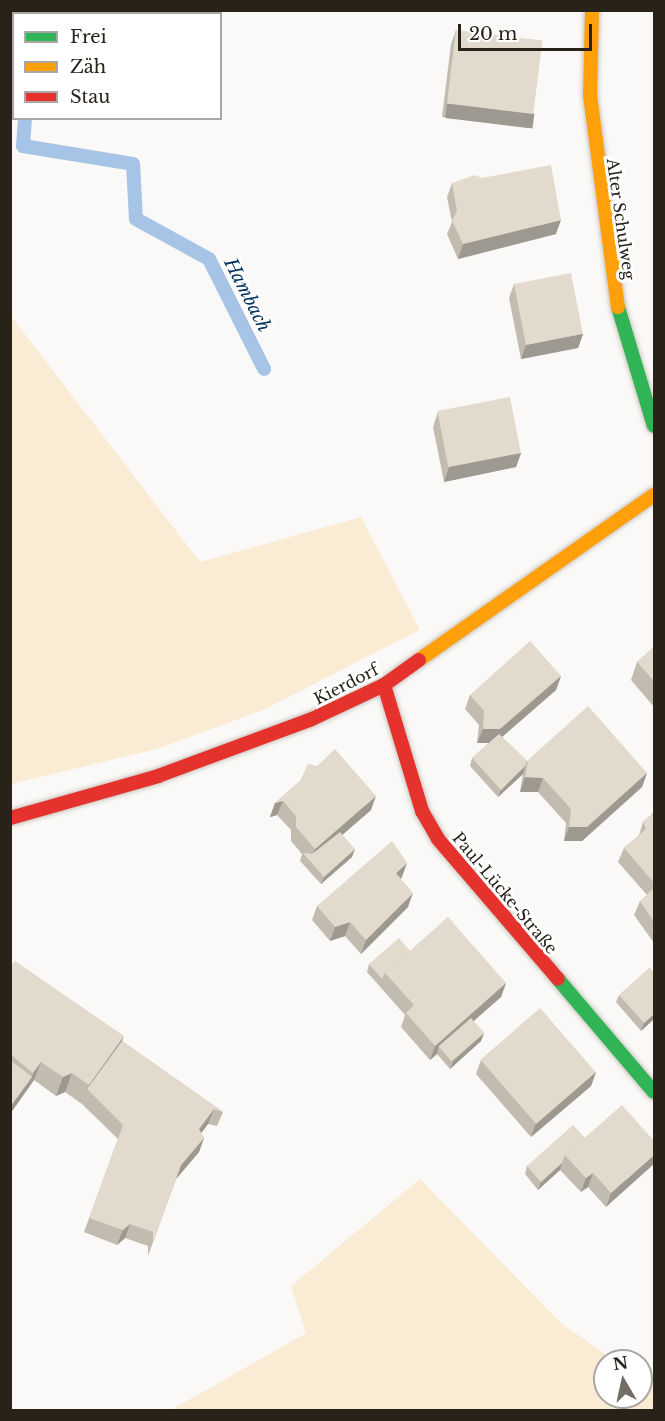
<!DOCTYPE html>
<meta charset="utf-8">
<style>
body{margin:0}
#map{position:relative;width:665px;height:1421px;overflow:hidden;background:#fbf9f7;font-family:"Libre Baskerville",serif}
div>[style]{position:absolute}
.green>*{inset:0;background:#faecd4}
.stream>*{height:14px;margin:-7px;padding:0 7px;transform-origin:7px;border-radius:7px;background:#a5c4e6}
.roads{filter:drop-shadow(0 0 2px #cbc7c1) drop-shadow(0 0 2px #cbc7c1)}
.fast>*{height:14px;margin:-7px;padding:0 7px;transform-origin:7px;border-radius:7px;background:#30b455}
.slow>*{height:14px;margin:-7px;padding:0 7px;transform-origin:7px;border-radius:7px;background:#ff9f0a}
.jam>*{height:14px;margin:-7px;padding:0 7px;transform-origin:7px;border-radius:7px;background:#e5322d}
.wall>*{inset:0;background:#c2bbb0}
.shaded-wall>*{inset:0;background:#9e9990;transform-origin:0 0}
.building>*{inset:0;background:#e1dacd;transform-origin:0 0}
span{translate:-50% -50%;white-space:nowrap;text-align:center;line-height:1.15;-webkit-text-stroke:6px #fff;paint-order:stroke}
.street-label{font-size:16px;color:#282219}
.water-label{font-size:18px;color:#00305c;font-style:italic}
.frame{position:absolute;inset:0;border:12px solid #282219;pointer-events:none}
.legend{position:absolute;left:12px;top:12px;width:210px;height:108px;box-sizing:border-box;background:#fff;border:2px solid #a9a7a3;margin:0;padding:8px 10px;list-style:none;font-size:18px;color:#282219}
.legend li{display:flex;align-items:center;gap:12px;height:30px}
.legend b{width:30px;border:2px solid #a9a7a3}
.north{position:absolute;left:593px;top:1349px;width:60px;height:60px;box-sizing:border-box;background:#fff;border:2px solid #a9a7a3;border-radius:50%;rotate:351deg;font-size:16px;font-weight:700;line-height:24px;text-align:center;color:#282219}
.north::after{content:'';display:block;margin:auto;width:21px;height:27px;background:#726d67;clip-path:polygon(50% 0,100% 100%,50% 72%,0 100%)}
.scale{position:absolute;left:458px;top:24px;width:134px;height:27px;box-sizing:border-box;border:3px solid #282219;border-top:0;padding-left:8px;font-size:18px;line-height:21px;white-space:nowrap;color:#282219;-webkit-text-stroke:4px #fff;paint-order:stroke}
</style>
<div id="map">
<div class="green">
<div style="clip-path:polygon(11px 316px,200px 562px,361px 517px,420px 630px,261px 711px,157px 749px,11px 784px)"></div>
<div style="clip-path:polygon(420px 1179px,561px 1323px,615px 1361px,605px 1361px,605px 1397px,641px 1397px,641px 1379px,654px 1389px,654px 1410px,171px 1410px,306px 1333px,291px 1286px)"></div>
</div>
<div class="stream">
<div style="left:23px;top:10px;width:4px;rotate:63deg"></div>
<div style="left:25px;top:118px;width:28px;rotate:94deg"></div>
<div style="left:23px;top:146px;width:111px;rotate:9.3deg"></div>
<div style="left:133px;top:164px;width:55px;rotate:86.9deg"></div>
<div style="left:136px;top:219px;width:83px;rotate:28.7deg"></div>
<div style="left:209px;top:259px;width:123px;rotate:63.4deg"></div>
</div>
<div class="roads">
<div class="fast">
<div style="left:618px;top:307px;width:124px;rotate:73.2deg"></div>
<div style="left:558px;top:979px;width:148px;rotate:49.7deg"></div>
</div>
<div class="slow">
<div style="left:592px;top:10px;width:85px;rotate:91.3deg"></div>
<div style="left:590px;top:95px;width:214px;rotate:82.5deg"></div>
<div style="left:419px;top:660px;width:287px;rotate:-35.1deg"></div>
</div>
<div class="jam">
<div style="left:384px;top:685px;width:132px;rotate:73.2deg"></div>
<div style="left:422px;top:811px;width:32px;rotate:60deg"></div>
<div style="left:438px;top:839px;width:184px;rotate:49.4deg"></div>
<div style="left:10px;top:818px;width:154px;rotate:-15.8deg"></div>
<div style="left:158px;top:776px;width:164px;rotate:-20.3deg"></div>
<div style="left:312px;top:719px;width:80px;rotate:-25.3deg"></div>
<div style="left:384px;top:685px;width:43px;rotate:-35.5deg"></div>
</div>
</div>
<div class="wall">
<div style="clip-path:polygon(456px 30px,534px 114px,528px 128px,442px 117px,451px 44px)"></div>
<div style="clip-path:polygon(452px 183px,556px 234px,458px 259px,447px 234px,452px 222px,447px 197px)"></div>
<div style="clip-path:polygon(514px 284px,583px 334px,578px 348px,521px 359px,509px 298px)"></div>
<div style="clip-path:polygon(438px 412px,521px 453px,516px 467px,444px 482px,433px 427px)"></div>
<div style="clip-path:polygon(654px 647px,654px 707px,631px 680px,637px 662px)"></div>
<div style="clip-path:polygon(561px 676px,556px 690px,502px 737px,527px 761px,647px 773px,642px 787px,582px 841px,564px 841px,566px 823px,538px 792px,520px 792px,523px 774px,498px 797px,470px 766px,472px 758px,489px 743px,477px 743px,479px 725px,465px 709px,470px 695px)"></div>
<div style="clip-path:polygon(300px 781px,371px 810px,342px 835px,352px 857px,321px 884px,300px 861px,302px 854px,291px 841px,291px 830px,277px 815px,270px 817px,275px 803px)"></div>
<div style="clip-path:polygon(654px 812px,654px 943px,634px 915px,640px 901px,647px 895px,618px 862px,624px 848px,639px 835px,643px 822px)"></div>
<div style="clip-path:polygon(402px 877px,401px 879px,408px 907px,361px 954px,345px 936px,330px 941px,312px 920px,317px 906px)"></div>
<div style="clip-path:polygon(410px 951px,506px 983px,501px 997px,473px 1021px,484px 1033px,481px 1041px,450px 1069px,437px 1054px,430px 1060px,401px 1027px,405px 1015px,367px 972px,369px 964px)"></div>
<div style="clip-path:polygon(10px 967px,122px 1041px,223px 1112px,217px 1126px,208px 1124px,201px 1133px,204px 1138px,199px 1152px,176px 1179px,148px 1256px,148px 1246px,125px 1238px,117px 1245px,84px 1232px,118px 1139px,82px 1104px,65px 1092px,56px 1096px,34px 1080px,10px 1114px)"></div>
<div style="clip-path:polygon(619px 995px,654px 1019px,641px 1031px,616px 1002px)"></div>
<div style="clip-path:polygon(481px 1060px,596px 1072px,591px 1086px,531px 1137px,476px 1074px)"></div>
<div style="clip-path:polygon(585px 1138px,654px 1141px,606px 1207px,588px 1187px,581px 1192px,560px 1170px,538px 1190px,525px 1174px,527px 1166px)"></div>
</div>
<div class="shaded-wall">
<div style="clip-path:polygon(525px 10px,539px 10px,538px 12px)"></div>
<div style="left:447px;top:103px;width:88px;height:15px;rotate:7deg"></div>
<div style="clip-path:polygon(561px 220px,556px 234px,458px 259px,463px 244px)"></div>
<div style="clip-path:polygon(583px 334px,578px 348px,521px 359px,526px 345px)"></div>
<div style="clip-path:polygon(521px 453px,516px 467px,444px 482px,449px 467px)"></div>
<div style="clip-path:polygon(561px 676px,556px 690px,495px 743px,477px 743px,483px 729px)"></div>
<div style="clip-path:polygon(525px 766px,523px 774px,498px 797px,501px 790px)"></div>
<div style="clip-path:polygon(647px 773px,642px 787px,582px 841px,564px 841px,569px 827px)"></div>
<div style="clip-path:polygon(525px 777px,543px 778px,538px 792px,520px 792px)"></div>
<div style="clip-path:polygon(376px 796px,371px 810px,310px 863px,315px 849px)"></div>
<div style="clip-path:polygon(283px 801px,277px 815px,270px 817px,275px 803px)"></div>
<div style="clip-path:polygon(355px 849px,352px 857px,321px 884px,324px 877px)"></div>
<div style="clip-path:polygon(407px 863px,402px 877px,391px 888px,396px 873px)"></div>
<div style="clip-path:polygon(413px 893px,408px 907px,361px 954px,366px 940px)"></div>
<div style="clip-path:polygon(350px 922px,345px 936px,330px 941px,335px 927px)"></div>
<div style="clip-path:polygon(506px 983px,501px 997px,442px 1049px,439px 1046px,437px 1054px,430px 1060px,435px 1046px)"></div>
<div style="clip-path:polygon(654px 1014px,654px 1019px,641px 1031px,644px 1023px)"></div>
<div style="clip-path:polygon(484px 1033px,481px 1041px,450px 1069px,453px 1061px)"></div>
<div style="clip-path:polygon(124px 1036px,117px 1055px,87px 1089px,89px 1085px)"></div>
<div style="clip-path:polygon(41px 1062px,34px 1080px,10px 1114px,10px 1107px,32px 1077px,33px 1073px)"></div>
<div style="clip-path:polygon(596px 1072px,591px 1086px,531px 1137px,536px 1123px)"></div>
<div style="clip-path:polygon(72px 1073px,65px 1092px,56px 1096px,63px 1077px)"></div>
<div style="clip-path:polygon(214px 1109px,208px 1124px,194px 1143px,199px 1129px)"></div>
<div style="clip-path:polygon(204px 1138px,199px 1152px,176px 1179px,148px 1256px,181px 1165px)"></div>
<div style="clip-path:polygon(654px 1155px,654px 1164px,606px 1207px,611px 1193px)"></div>
<div style="clip-path:polygon(562px 1163px,560px 1170px,538px 1190px,541px 1182px)"></div>
<div style="clip-path:polygon(593px 1173px,588px 1187px,581px 1192px,586px 1178px)"></div>
<div style="clip-path:polygon(130px 1224px,125px 1238px,117px 1245px,123px 1230px)"></div>
</div>
<div class="building">
<div style="left:456px;top:30px;width:87px;height:74px;rotate:7deg"></div>
<div style="clip-path:polygon(551px 165px,561px 220px,463px 244px,452px 220px,457px 211px,452px 183px,475px 175px,482px 178px)"></div>
<div style="left:571px;top:273px;width:62px;height:58px;rotate:79deg"></div>
<div style="left:510px;top:397px;width:57px;height:74px;rotate:79deg"></div>
<div style="clip-path:polygon(530px 641px,561px 676px,500px 729px,483px 729px,484px 711px,470px 695px)"></div>
<div style="clip-path:polygon(654px 647px,654px 681px,637px 662px)"></div>
<div style="clip-path:polygon(588px 706px,647px 773px,587px 827px,569px 827px,571px 809px,543px 778px,525px 777px,528px 760px)"></div>
<div style="clip-path:polygon(499px 734px,527px 761px,525px 766px,501px 790px,472px 758px)"></div>
<div style="clip-path:polygon(335px 749px,376px 796px,315px 849px,296px 827px,296px 816px,283px 801px,275px 803px,300px 781px,308px 764px,317px 766px)"></div>
<div style="clip-path:polygon(654px 812px,654px 883px,624px 848px,646px 829px,643px 822px)"></div>
<div style="clip-path:polygon(340px 832px,355px 849px,324px 877px,303px 853px,312px 854px)"></div>
<div style="clip-path:polygon(392px 841px,407px 863px,396px 873px,413px 893px,366px 940px,350px 922px,335px 927px,317px 906px)"></div>
<div style="clip-path:polygon(654px 888px,654px 922px,640px 901px)"></div>
<div style="clip-path:polygon(448px 917px,506px 983px,435px 1046px,406px 1013px,414px 1005px,385px 973px)"></div>
<div style="clip-path:polygon(399px 938px,410px 951px,385px 973px,382px 979px,369px 964px)"></div>
<div style="clip-path:polygon(15px 961px,124px 1036px,89px 1085px,72px 1073px,63px 1077px,41px 1062px,33px 1073px,10px 1054px,10px 967px)"></div>
<div style="clip-path:polygon(650px 967px,654px 973px,654px 1014px,644px 1023px,619px 995px)"></div>
<div style="left:540px;top:1008px;width:85px;height:79px;rotate:49deg"></div>
<div style="left:471px;top:1018px;width:20px;height:43px;rotate:49deg"></div>
<div style="clip-path:polygon(122px 1041px,223px 1112px,214px 1109px,199px 1129px,204px 1138px,181px 1165px,153px 1242px,153px 1232px,130px 1224px,123px 1230px,89px 1218px,123px 1125px,87px 1089px)"></div>
<div style="clip-path:polygon(10px 1060px,32px 1077px,10px 1107px)"></div>
<div style="clip-path:polygon(622px 1105px,654px 1141px,654px 1155px,611px 1193px,593px 1173px,586px 1178px,565px 1155px)"></div>
<div style="clip-path:polygon(573px 1125px,585px 1138px,565px 1155px,562px 1163px,541px 1182px,527px 1166px)"></div>
</div>
<div class="street-label">
<span style="left:621px;top:219px;rotate:82deg">Alter Schulweg</span>
<span style="left:346px;top:684px;rotate:-27deg">Kierdorf</span>
<span style="left:505px;top:893px;rotate:50deg">Paul-Lücke-Straße</span>
</div>
<div class="water-label">
<span style="left:247px;top:295px;rotate:63deg">Hambach</span>
</div>
<div class="frame"></div>
<ul class="legend">
<li><b style="height:8px;background:#30b455"></b>Frei</li>
<li><b style="height:8px;background:#ff9f0a"></b>Zäh</li>
<li><b style="height:8px;background:#e5322d"></b>Stau</li>
</ul>
<div class="north">N</div>
<div class="scale">20 m</div>
</div>
